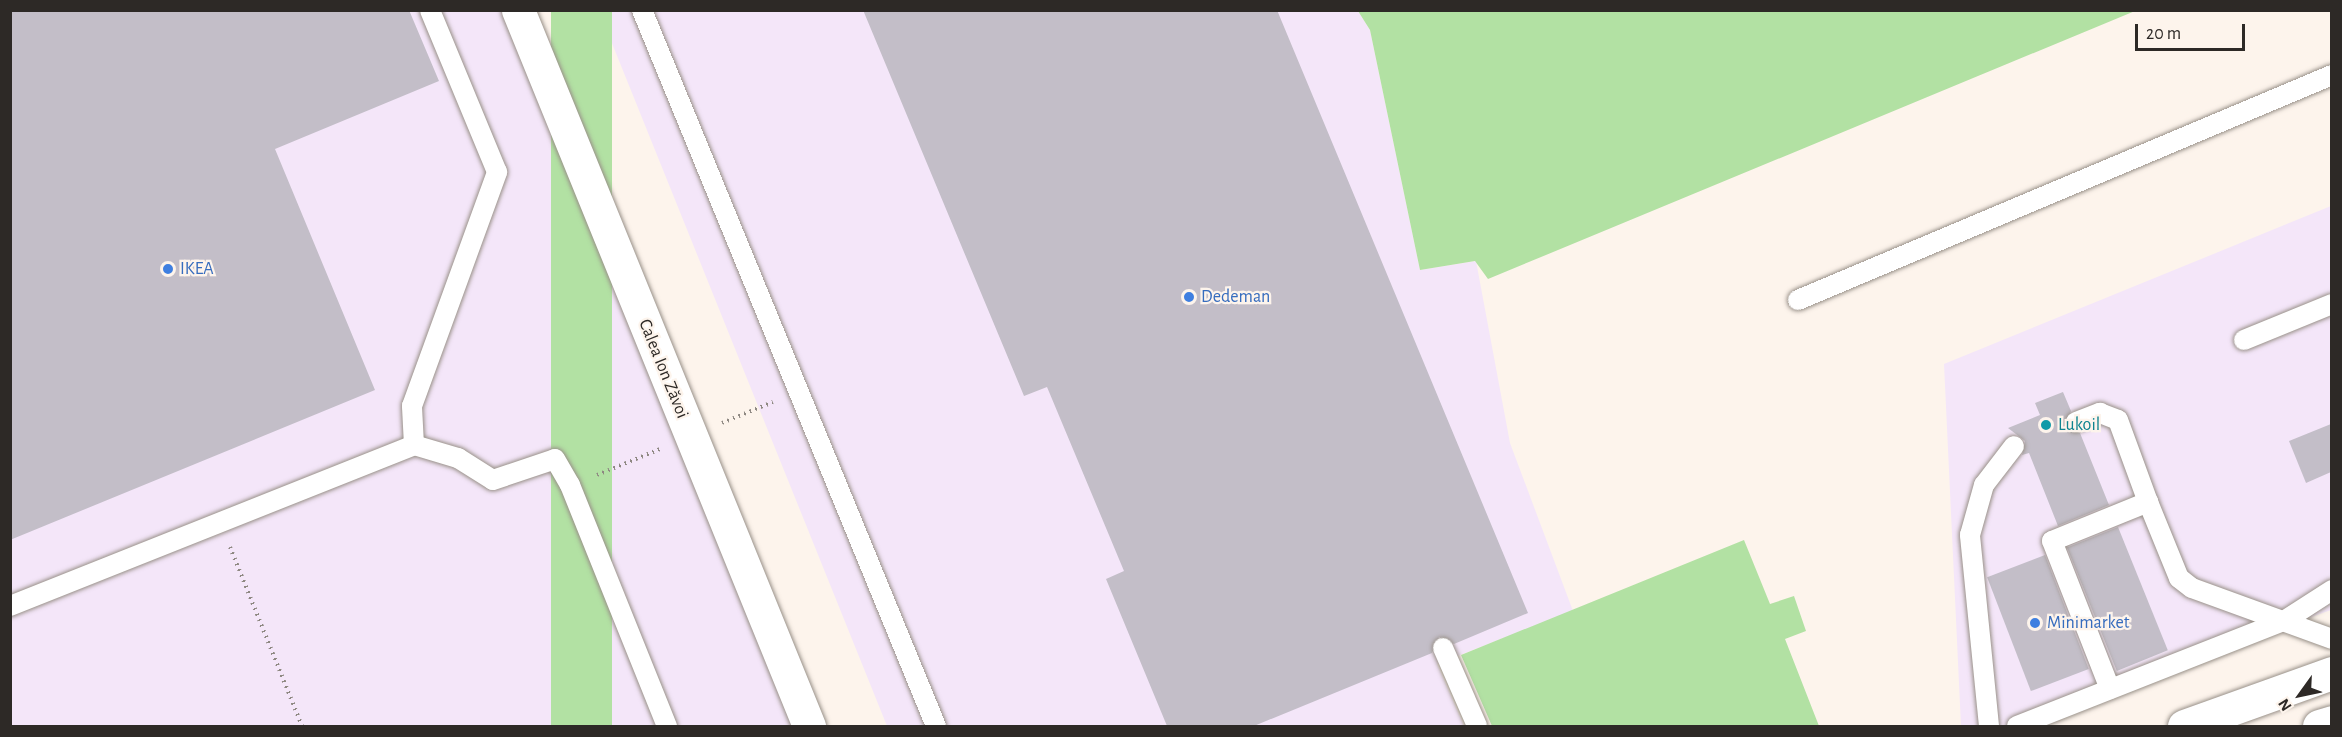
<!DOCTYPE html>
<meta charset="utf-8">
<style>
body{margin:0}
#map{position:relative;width:2342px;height:737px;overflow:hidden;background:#fdf4ec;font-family:"Alegreya Sans",sans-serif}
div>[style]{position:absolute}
.commercial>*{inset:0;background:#f4e6f9}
.green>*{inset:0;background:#b2e1a3;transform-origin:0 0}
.building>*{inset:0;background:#c3bec8;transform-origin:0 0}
.path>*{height:4px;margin-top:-2px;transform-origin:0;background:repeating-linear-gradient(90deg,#8e8882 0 1.5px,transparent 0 6px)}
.roads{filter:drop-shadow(0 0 2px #999189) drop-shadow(0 0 2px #999189)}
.lane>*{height:20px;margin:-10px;padding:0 10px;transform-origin:10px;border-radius:10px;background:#fff}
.street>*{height:33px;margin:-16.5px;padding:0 16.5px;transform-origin:16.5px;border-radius:16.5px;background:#fff}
.highway>*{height:33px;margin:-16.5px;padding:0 16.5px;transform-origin:16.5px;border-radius:16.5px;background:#fff}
.dots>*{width:16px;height:16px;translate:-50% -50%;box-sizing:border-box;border:3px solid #fdf4ec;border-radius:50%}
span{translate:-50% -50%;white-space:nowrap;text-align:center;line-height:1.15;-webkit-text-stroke:4.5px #fdf4ec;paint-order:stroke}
.shop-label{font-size:18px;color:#366cbe}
.left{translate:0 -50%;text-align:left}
.street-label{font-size:18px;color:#2d2926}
.culture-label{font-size:18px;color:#0d838f}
.frame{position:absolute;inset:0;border:12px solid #2d2926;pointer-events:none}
.north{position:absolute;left:2270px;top:665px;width:60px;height:60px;-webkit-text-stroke:4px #fdf4ec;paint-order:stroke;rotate:237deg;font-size:16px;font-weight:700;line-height:24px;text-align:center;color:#2d2926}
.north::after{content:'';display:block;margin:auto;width:21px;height:27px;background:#2d2926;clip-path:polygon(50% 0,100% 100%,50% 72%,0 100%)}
.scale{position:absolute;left:2135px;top:24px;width:110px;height:27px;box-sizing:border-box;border:3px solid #2d2926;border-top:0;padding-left:8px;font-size:18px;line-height:21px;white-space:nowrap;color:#2d2926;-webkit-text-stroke:4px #fdf4ec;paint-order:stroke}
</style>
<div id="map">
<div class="commercial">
<div style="clip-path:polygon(10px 11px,518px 11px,809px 726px,11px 726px)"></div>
<div style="clip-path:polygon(599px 11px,1358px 11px,1370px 30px,1420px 270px,1476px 261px,1510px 443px,1573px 611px,1437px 664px,1464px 726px,887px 726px)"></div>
<div style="clip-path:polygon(2331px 206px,2331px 610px,2008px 726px,1961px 726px,1944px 364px)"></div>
</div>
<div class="green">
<div style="left:551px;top:11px;width:61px;height:773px"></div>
<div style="clip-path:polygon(1358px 11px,2135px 11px,1488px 279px,1475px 261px,1420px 270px,1370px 30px)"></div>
<div style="clip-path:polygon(1744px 540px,1770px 604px,1794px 596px,1806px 631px,1785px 639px,1819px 726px,1492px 726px,1461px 655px)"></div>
</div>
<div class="building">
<div style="clip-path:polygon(10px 10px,409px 10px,439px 81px,275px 149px,375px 390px,10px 540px)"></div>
<div style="clip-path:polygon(863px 10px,1277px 10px,1528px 613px,1454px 644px,1439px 637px,1432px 653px,1254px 726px,1167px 726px,1106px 579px,1124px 571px,1047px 387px,1024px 396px)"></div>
<div style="clip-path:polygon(2063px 392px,2071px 411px,2065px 427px,2080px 433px,2109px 505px,2058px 526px,2029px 453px,2022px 455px,2025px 441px,2008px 428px,2040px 415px,2035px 403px)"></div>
<div style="clip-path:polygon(2331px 424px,2331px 472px,2306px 483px,2289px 441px)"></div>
<div style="left:2118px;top:527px;width:133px;height:55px;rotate:68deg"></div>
<div style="left:2045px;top:555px;width:122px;height:62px;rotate:69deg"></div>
</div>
<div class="path">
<div style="left:722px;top:423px;width:55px;rotate:-22.4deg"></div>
<div style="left:597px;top:475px;width:68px;rotate:-22.4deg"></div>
<div style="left:230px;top:547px;width:193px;rotate:68.1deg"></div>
</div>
<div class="roads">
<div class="lane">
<div style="left:642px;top:10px;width:774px;rotate:67.68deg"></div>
<div style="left:1798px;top:300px;width:579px;rotate:-22.85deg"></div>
<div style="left:2244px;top:340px;width:95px;rotate:-22.2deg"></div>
<div style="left:2076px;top:422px;width:26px;rotate:-21deg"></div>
<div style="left:2100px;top:413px;width:19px;rotate:21deg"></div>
<div style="left:2118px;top:420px;width:87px;rotate:69.9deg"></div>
<div style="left:414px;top:445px;width:39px;rotate:-93deg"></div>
<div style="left:412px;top:406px;width:249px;rotate:-70deg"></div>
<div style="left:497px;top:172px;width:175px;rotate:-112.5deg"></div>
<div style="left:10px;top:606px;width:435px;rotate:-21.7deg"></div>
<div style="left:414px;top:445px;width:46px;rotate:16.5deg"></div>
<div style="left:458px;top:458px;width:41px;rotate:32.2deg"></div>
<div style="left:493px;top:480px;width:65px;rotate:-18.7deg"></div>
<div style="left:555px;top:459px;width:30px;rotate:60deg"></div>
<div style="left:570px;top:485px;width:260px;rotate:68.1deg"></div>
<div style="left:1443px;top:648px;width:85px;rotate:66.4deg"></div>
<div style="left:2110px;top:689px;width:159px;rotate:-111.4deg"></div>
<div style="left:2052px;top:541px;width:104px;rotate:-22.1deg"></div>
<div style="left:2148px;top:502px;width:82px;rotate:67.8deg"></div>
<div style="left:2179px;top:578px;width:16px;rotate:38deg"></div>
<div style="left:2192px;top:588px;width:149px;rotate:20deg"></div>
<div style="left:1989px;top:726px;width:192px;rotate:-95.7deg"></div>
<div style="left:1970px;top:535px;width:52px;rotate:-74.4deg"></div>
<div style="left:1984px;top:485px;width:49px;rotate:-52.4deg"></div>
<div style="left:2017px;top:726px;width:287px;rotate:-21.5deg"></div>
<div style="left:2284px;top:621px;width:57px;rotate:-32.9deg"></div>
</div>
<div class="street">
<div style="left:518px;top:10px;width:773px;rotate:67.88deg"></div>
</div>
<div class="highway">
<div style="left:2184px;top:726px;width:157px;rotate:-19.7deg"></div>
<div style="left:2319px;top:726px;width:14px;rotate:-17deg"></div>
</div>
</div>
<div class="dots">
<div style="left:168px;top:269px;background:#3f7fe0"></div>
<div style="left:1189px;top:297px;background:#3f7fe0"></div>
<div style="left:2046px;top:425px;background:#0f9aa8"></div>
<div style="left:2035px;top:623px;background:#3f7fe0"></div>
</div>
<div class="shop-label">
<span class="left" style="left:180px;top:269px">IKEA</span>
<span class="left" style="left:1201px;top:297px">Dedeman</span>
<span class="left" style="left:2047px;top:623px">Minimarket</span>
</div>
<div class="street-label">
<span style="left:663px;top:369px;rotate:68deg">Calea Ion Zăvoi</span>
</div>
<div class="culture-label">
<span class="left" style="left:2058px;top:425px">Lukoil</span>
</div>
<div class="frame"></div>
<div class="north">N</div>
<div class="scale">20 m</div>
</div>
